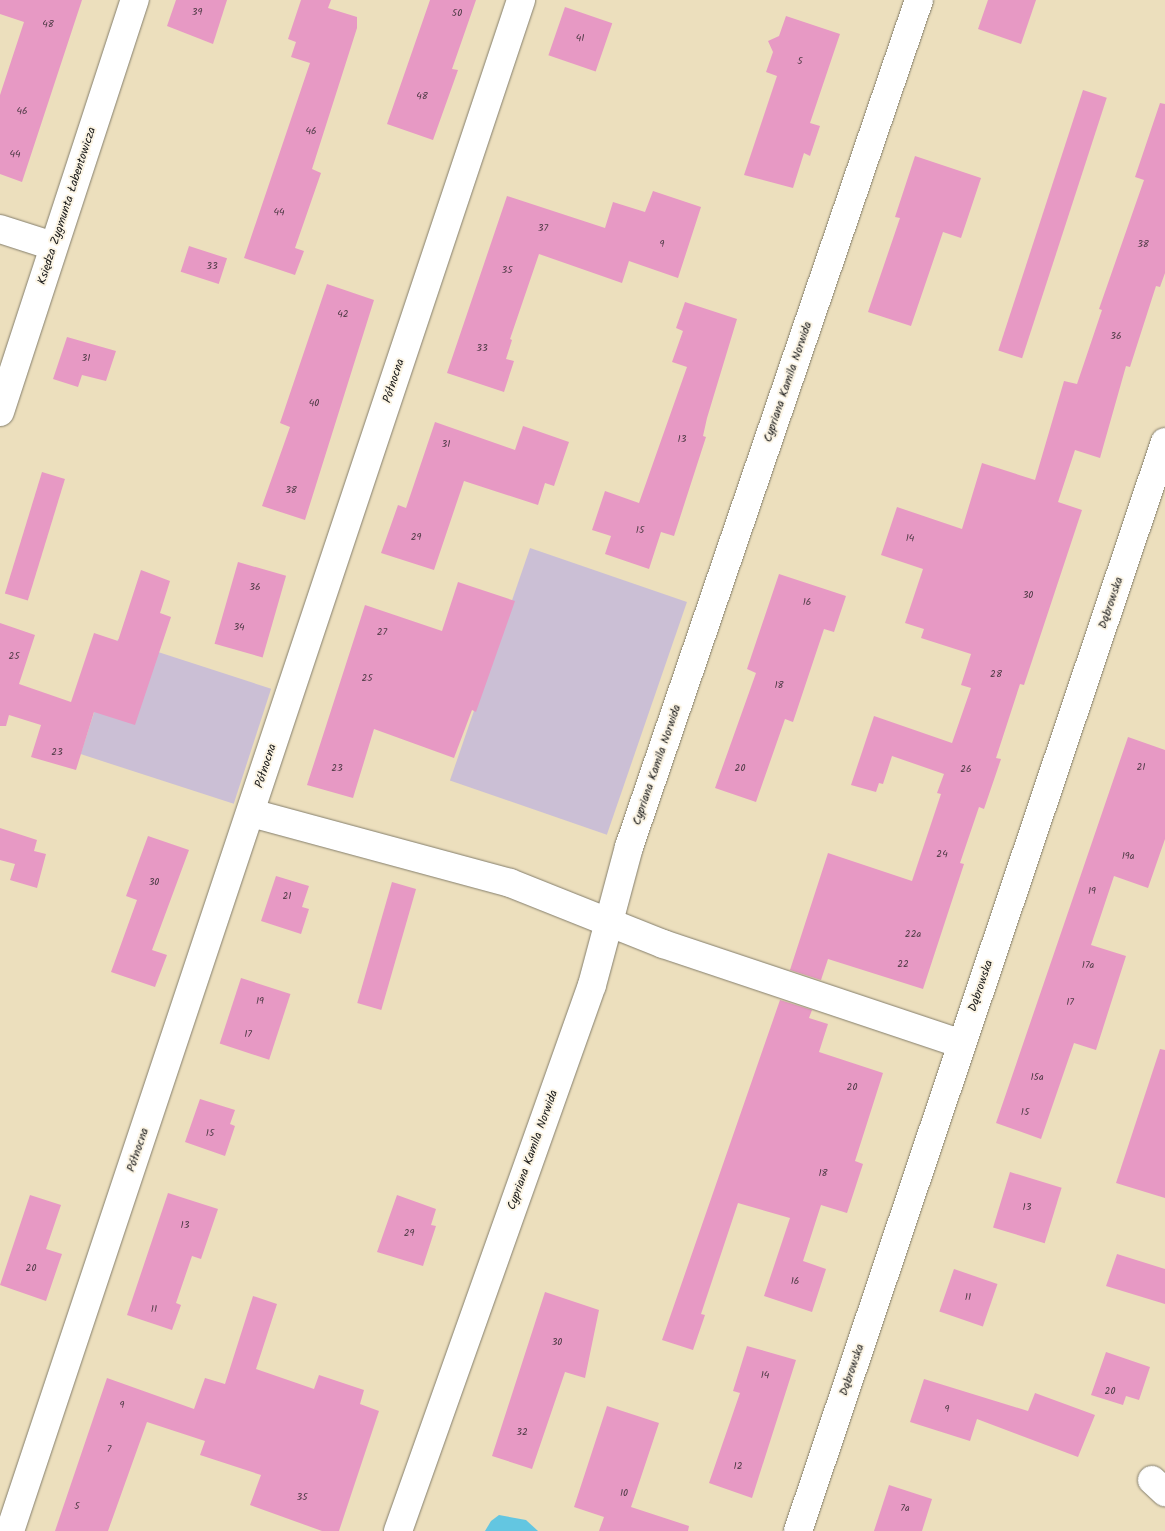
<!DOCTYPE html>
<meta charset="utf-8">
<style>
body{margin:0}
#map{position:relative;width:1165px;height:1531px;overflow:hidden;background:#ecdfbd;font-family:Kalam,sans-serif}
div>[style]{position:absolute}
.industrial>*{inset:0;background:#cbbfd5;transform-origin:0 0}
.water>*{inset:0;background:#63c6e1}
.building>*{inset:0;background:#e799c4;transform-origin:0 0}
.roads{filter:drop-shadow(0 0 1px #847e6c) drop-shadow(0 0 1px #847e6c)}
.minor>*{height:28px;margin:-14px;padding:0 14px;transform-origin:14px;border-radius:14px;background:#fff}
span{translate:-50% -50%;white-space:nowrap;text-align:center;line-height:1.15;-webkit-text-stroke:4px #fcf5e5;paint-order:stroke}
.number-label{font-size:10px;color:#4f3b46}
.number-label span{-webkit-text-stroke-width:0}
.street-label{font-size:12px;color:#1c1c1c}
</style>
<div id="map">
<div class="industrial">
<div style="left:530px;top:548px;width:166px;height:246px;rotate:19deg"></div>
<div style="left:118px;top:639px;width:161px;height:121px;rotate:18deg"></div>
</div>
<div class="water">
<div style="clip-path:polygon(499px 1515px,526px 1520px,538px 1531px,485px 1531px,491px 1521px)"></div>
</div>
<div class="building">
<div style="clip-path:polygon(0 0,82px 0,22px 182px,0 174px,0 95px,24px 22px,0 14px)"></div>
<div style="clip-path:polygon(176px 0,227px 0,213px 44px,167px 26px)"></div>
<div style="clip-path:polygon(301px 0,331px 0,328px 8px,357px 17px,357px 28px,312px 169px,321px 173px,295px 248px,304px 251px,295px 275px,244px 258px,310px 63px,291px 57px,296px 42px,288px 39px)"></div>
<div style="clip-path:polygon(430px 0,476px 0,452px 69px,458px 70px,433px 140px,387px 124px)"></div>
<div style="clip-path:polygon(988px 0,1036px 0,1021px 44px,978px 29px)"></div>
<div style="left:565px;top:7px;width:50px;height:51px;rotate:19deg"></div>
<div style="clip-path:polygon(786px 16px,840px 34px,810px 123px,820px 126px,810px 156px,804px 153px,793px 188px,744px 175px,777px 76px,766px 72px,773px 52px,768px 41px,779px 36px)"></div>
<div style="left:1083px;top:90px;width:25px;height:274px;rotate:18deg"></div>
<div style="clip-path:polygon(1160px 103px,1165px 104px,1165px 273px,1160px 287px,1156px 286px,1130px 367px,1126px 366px,1100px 458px,1075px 450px,1058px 502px,1082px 510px,1024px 685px,1020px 684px,996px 758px,1001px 759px,984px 809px,979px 807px,960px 863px,964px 864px,923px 989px,828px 959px,821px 980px,790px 970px,828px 853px,912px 881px,941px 794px,937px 793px,944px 774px,892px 756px,883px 784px,879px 783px,876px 792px,851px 785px,874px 716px,952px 743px,971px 688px,961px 685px,971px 654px,921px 638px,924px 629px,905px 623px,923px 569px,881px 555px,897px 507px,962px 529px,982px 463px,1035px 480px,1064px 381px,1077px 384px,1102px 310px,1099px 309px,1144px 180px,1135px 177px)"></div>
<div style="clip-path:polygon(915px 156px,981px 178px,961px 238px,943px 232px,911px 326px,868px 312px,900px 218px,895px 217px)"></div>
<div style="clip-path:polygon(653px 191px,701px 207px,678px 278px,629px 261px,622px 283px,539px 254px,510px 339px,512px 340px,506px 359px,514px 361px,504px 392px,447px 373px,507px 196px,605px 228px,613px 202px,645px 212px)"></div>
<div style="left:189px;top:246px;width:40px;height:27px;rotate:18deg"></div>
<div style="clip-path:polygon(327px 284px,374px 300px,305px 520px,262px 506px,290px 427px,280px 423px)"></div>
<div style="clip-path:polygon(685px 302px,737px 319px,707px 418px,703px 436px,706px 437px,674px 536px,661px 532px,649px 569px,605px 554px,611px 536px,592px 530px,605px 491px,639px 503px,687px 367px,672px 362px,683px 331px,676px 328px)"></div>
<div style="clip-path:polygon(67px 337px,116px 351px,106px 381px,82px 375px,78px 387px,53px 379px)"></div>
<div style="clip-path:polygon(435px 422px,515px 450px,523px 426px,569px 442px,554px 486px,545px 483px,538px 505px,464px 481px,434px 570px,381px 553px,398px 505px,406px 508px)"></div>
<div style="left:42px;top:472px;width:24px;height:127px;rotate:17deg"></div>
<div style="left:238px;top:562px;width:50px;height:85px;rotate:16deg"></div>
<div style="clip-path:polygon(141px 570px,170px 581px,160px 613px,171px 617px,135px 725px,94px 712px,76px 770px,31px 757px,41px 725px,9px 715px,6px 726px,0 726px,0 623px,35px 635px,19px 684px,71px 702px,94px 633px,118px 641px)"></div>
<div style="clip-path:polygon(779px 574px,846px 596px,834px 632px,824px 629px,793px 722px,785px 719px,756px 802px,715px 788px,756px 673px,747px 669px)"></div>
<div style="clip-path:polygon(458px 582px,515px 601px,476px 712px,472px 710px,454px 758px,374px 729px,353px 798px,307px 785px,365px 605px,442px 631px)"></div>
<div style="clip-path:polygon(1128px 737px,1165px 750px,1165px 839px,1148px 888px,1114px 876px,1091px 945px,1126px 956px,1096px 1050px,1074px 1043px,1041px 1139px,996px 1123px)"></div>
<div style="clip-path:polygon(0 828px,37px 840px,34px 851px,46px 854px,37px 888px,10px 880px,15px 864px,0 860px)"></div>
<div style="clip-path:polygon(148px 836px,189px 850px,152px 950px,167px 955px,155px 987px,111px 972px,137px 900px,126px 896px)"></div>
<div style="clip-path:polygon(276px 876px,309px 886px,302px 907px,309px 909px,301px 934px,261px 921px)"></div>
<div style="left:392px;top:882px;width:25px;height:126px;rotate:16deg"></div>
<div style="left:241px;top:978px;width:52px;height:69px;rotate:18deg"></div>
<div style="clip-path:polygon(780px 1000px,812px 1010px,809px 1018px,828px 1024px,819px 1052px,883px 1073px,855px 1161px,863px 1164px,847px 1213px,821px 1205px,803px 1261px,826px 1269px,812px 1312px,764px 1296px,790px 1218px,738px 1203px,701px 1314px,705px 1315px,693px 1350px,662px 1340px)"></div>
<div style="clip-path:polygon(1160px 1049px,1165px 1050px,1165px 1198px,1116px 1183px)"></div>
<div style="clip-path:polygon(200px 1099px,235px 1110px,230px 1124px,235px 1126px,225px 1156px,185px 1142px)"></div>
<div style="left:1010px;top:1172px;width:54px;height:58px;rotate:17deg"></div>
<div style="clip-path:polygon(168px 1193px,218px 1209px,201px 1259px,192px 1256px,176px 1303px,181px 1305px,172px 1330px,127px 1315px)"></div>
<div style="clip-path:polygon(30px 1195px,61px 1205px,46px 1249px,62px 1254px,46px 1301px,0 1285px)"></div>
<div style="clip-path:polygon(397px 1195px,436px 1209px,431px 1225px,436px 1226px,423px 1266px,377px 1252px)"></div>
<div style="clip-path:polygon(1117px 1254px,1165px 1269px,1165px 1304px,1106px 1286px)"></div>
<div style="left:954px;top:1269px;width:46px;height:45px;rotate:19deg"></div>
<div style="clip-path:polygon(545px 1292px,599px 1310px,585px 1378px,565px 1372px,532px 1469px,492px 1456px)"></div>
<div style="clip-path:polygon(253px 1296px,277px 1304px,256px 1369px,314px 1389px,319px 1375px,364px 1390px,360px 1404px,379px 1411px,339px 1531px,322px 1531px,250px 1505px,261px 1475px,200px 1455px,205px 1441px,147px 1422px,108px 1531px,55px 1531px,107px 1378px,194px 1409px,205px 1378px,225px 1384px)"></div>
<div style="clip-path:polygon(747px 1346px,796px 1360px,752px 1498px,709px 1483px,740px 1393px,733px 1391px)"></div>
<div style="clip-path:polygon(1106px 1352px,1150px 1367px,1139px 1400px,1126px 1396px,1123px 1405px,1091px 1395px)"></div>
<div style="clip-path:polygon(924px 1379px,1028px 1411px,1035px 1393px,1095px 1415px,1078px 1457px,977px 1419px,970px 1441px,910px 1422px)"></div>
<div style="clip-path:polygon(607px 1406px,659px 1423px,631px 1507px,689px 1526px,688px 1531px,599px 1531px,604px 1517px,574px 1507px)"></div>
<div style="clip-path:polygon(889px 1485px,932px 1499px,922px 1531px,874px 1531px)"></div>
</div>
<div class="roads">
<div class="minor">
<div style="left:0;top:229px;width:56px;rotate:17.8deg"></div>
<div style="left:0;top:412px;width:434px;rotate:-71.9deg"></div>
<div style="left:251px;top:813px;width:268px;rotate:15.1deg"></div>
<div style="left:510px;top:883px;width:165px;rotate:21.7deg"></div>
<div style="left:663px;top:944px;width:315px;rotate:18.5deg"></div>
<div style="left:1152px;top:1480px;width:18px;rotate:43deg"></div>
<div style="left:10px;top:1531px;width:1614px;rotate:-71.54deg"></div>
<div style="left:398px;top:1531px;width:579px;rotate:-70.44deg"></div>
<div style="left:592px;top:985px;width:143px;rotate:-75deg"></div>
<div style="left:629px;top:847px;width:895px;rotate:-71.1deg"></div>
<div style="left:798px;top:1531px;width:1149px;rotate:-71.38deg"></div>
</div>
</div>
<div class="number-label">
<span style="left:197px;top:13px">39</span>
<span style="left:457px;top:14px">50</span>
<span style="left:48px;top:25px">48</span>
<span style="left:580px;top:39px">41</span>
<span style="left:800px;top:62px">5</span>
<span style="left:422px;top:97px">48</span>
<span style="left:22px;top:112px">46</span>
<span style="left:311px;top:132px">46</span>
<span style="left:15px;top:155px">44</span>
<span style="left:279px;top:213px">44</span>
<span style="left:543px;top:229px">37</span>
<span style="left:662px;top:245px">9</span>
<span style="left:1143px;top:245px">38</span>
<span style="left:212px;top:267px">33</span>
<span style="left:507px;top:271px">35</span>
<span style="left:343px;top:315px">42</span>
<span style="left:1116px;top:337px">36</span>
<span style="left:482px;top:349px">33</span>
<span style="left:86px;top:359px">31</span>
<span style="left:314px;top:404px">40</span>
<span style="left:682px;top:440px">13</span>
<span style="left:446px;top:445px">31</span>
<span style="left:291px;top:491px">38</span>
<span style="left:640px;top:531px">15</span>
<span style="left:416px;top:538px">29</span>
<span style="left:910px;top:539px">14</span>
<span style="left:255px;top:588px">36</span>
<span style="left:1028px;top:596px">30</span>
<span style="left:807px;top:603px">16</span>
<span style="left:239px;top:628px">34</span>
<span style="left:382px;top:633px">27</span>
<span style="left:14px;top:657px">25</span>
<span style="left:996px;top:675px">28</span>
<span style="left:367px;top:679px">25</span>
<span style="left:779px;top:686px">18</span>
<span style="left:57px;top:753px">23</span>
<span style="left:1141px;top:768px">21</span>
<span style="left:337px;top:769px">23</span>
<span style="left:740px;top:769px">20</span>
<span style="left:966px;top:770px">26</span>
<span style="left:942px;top:855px">24</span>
<span style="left:1128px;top:857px">19a</span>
<span style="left:154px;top:883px">30</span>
<span style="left:1092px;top:892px">19</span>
<span style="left:287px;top:897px">21</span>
<span style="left:913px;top:935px">22a</span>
<span style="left:903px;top:965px">22</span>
<span style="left:1088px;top:966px">17a</span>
<span style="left:260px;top:1002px">19</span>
<span style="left:1070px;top:1003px">17</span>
<span style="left:248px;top:1035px">17</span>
<span style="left:1037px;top:1078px">15a</span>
<span style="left:852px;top:1088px">20</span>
<span style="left:1025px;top:1113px">15</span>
<span style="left:210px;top:1134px">15</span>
<span style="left:823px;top:1174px">18</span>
<span style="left:1027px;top:1208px">13</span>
<span style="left:185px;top:1226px">13</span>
<span style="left:409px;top:1234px">29</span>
<span style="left:31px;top:1269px">20</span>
<span style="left:795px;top:1282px">16</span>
<span style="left:968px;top:1298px">11</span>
<span style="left:154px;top:1310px">11</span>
<span style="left:557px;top:1343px">30</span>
<span style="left:765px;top:1376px">14</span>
<span style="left:1110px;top:1392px">20</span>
<span style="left:122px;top:1406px">9</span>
<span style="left:947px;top:1410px">9</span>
<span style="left:522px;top:1433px">32</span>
<span style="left:109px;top:1450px">7</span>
<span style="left:738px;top:1467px">12</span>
<span style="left:624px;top:1494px">10</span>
<span style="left:302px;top:1498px">35</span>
<span style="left:77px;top:1507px">5</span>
<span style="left:905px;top:1509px">7a</span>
</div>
<div class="street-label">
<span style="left:67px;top:206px;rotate:-72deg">Księdza Zygmunta Łabentowicza</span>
<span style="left:394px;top:381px;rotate:-72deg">Północna</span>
<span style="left:788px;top:382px;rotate:-71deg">Cypriana Kamila Norwida</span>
<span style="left:1111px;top:603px;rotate:-71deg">Dąbrowska</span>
<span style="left:657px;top:765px;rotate:-71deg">Cypriana Kamila Norwida</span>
<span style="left:266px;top:766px;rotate:-72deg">Północna</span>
<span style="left:981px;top:986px;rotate:-71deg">Dąbrowska</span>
<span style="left:138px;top:1150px;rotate:-71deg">Północna</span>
<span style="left:533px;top:1150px;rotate:-70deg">Cypriana Kamila Norwida</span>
<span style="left:852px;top:1370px;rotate:-71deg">Dąbrowska</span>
</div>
</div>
